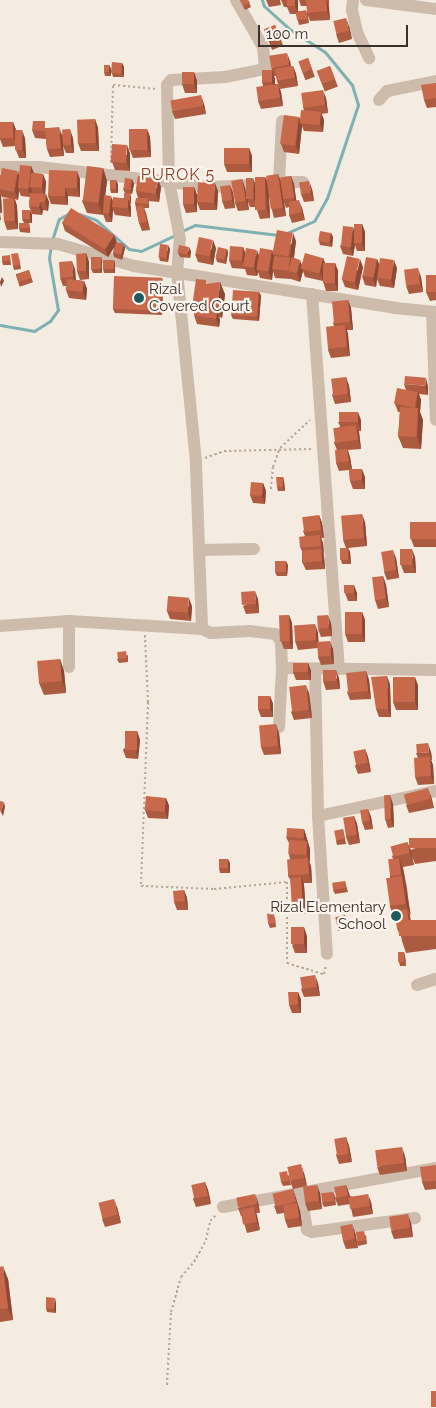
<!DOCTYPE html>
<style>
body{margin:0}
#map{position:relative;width:436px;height:1408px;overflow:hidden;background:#f4ebe1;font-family:Raleway,sans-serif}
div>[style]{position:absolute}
.stream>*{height:3px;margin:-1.5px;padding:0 1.5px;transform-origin:1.5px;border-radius:1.5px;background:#7fb0b2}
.path>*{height:2px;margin-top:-1px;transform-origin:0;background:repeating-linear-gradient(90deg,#b9a596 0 2.5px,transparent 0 5px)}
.minor>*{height:12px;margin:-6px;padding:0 6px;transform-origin:6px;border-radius:6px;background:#cdbbac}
.wall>*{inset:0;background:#ac5a40;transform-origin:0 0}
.shaded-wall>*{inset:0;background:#8c4a34}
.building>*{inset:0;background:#c8694b;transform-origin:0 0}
.dots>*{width:14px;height:14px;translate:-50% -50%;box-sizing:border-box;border:2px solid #fbf5ee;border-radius:50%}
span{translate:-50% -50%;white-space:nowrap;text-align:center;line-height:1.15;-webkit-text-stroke:4.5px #fbf5ee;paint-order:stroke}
.poi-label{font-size:15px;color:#3b302b}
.left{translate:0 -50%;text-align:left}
.right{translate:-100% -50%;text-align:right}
.neighbourhood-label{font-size:16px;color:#8c3b22;letter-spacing:1px}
.scale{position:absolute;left:258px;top:25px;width:150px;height:22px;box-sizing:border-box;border:2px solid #3b302b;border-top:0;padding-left:6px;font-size:15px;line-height:18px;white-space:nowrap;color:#3b302b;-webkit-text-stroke:4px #fbf5ee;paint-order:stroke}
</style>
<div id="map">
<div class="stream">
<div style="left:262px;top:0;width:6px;rotate:72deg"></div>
<div style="left:264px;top:6px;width:36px;rotate:42deg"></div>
<div style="left:291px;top:30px;width:40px;rotate:32.9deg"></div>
<div style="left:325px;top:52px;width:43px;rotate:50.7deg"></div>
<div style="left:352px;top:85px;width:21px;rotate:73deg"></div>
<div style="left:358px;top:105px;width:98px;rotate:108.4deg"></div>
<div style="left:327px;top:198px;width:26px;rotate:119deg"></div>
<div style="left:314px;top:221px;width:30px;rotate:156deg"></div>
<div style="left:79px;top:214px;width:18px;rotate:19deg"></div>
<div style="left:96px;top:220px;width:44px;rotate:41.3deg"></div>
<div style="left:129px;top:249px;width:12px;rotate:9deg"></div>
<div style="left:141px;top:251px;width:40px;rotate:-25deg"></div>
<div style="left:182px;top:231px;width:14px;rotate:-25deg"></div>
<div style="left:195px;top:225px;width:84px;rotate:6.9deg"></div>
<div style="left:52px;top:240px;width:22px;rotate:-72deg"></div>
<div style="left:59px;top:219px;width:14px;rotate:-30deg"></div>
<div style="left:0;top:325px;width:35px;rotate:10deg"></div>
<div style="left:34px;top:331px;width:19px;rotate:-32deg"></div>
<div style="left:50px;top:321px;width:14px;rotate:-54deg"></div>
<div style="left:58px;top:310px;width:53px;rotate:-99.8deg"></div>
<div style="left:49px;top:258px;width:12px;rotate:-81deg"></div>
</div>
<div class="path">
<div style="left:111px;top:163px;width:78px;rotate:-88.5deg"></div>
<div style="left:113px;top:85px;width:44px;rotate:5.2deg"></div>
<div style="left:205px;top:458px;width:20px;rotate:-20deg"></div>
<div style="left:224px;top:451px;width:88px;rotate:-1.3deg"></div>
<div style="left:271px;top:489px;width:22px;rotate:-85deg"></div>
<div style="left:273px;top:467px;width:20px;rotate:-70deg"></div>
<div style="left:280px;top:448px;width:41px;rotate:-43deg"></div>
<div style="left:145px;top:635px;width:67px;rotate:87.4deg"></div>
<div style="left:148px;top:702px;width:184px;rotate:92.2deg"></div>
<div style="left:141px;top:886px;width:73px;rotate:2.4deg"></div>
<div style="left:214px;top:889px;width:73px;rotate:-5.5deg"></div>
<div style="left:287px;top:882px;width:81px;rotate:90deg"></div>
<div style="left:287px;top:963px;width:39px;rotate:17deg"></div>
<div style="left:324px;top:974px;width:9px;rotate:-77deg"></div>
<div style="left:167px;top:1385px;width:73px;rotate:-86.9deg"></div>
<div style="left:171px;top:1312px;width:36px;rotate:-74deg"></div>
<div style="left:181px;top:1277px;width:20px;rotate:-49deg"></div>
<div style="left:194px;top:1262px;width:25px;rotate:-61deg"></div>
<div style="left:206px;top:1240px;width:19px;rotate:-78deg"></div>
<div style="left:210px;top:1221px;width:8px;rotate:-45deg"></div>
</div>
<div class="minor">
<div style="left:353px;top:0;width:10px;rotate:96deg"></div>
<div style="left:352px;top:10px;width:23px;rotate:77deg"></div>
<div style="left:357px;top:32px;width:29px;rotate:65deg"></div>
<div style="left:366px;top:0;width:71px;rotate:7.3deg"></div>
<div style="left:379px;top:100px;width:12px;rotate:-48deg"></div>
<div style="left:387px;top:91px;width:50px;rotate:-11.5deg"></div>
<div style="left:0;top:167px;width:39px"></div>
<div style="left:39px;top:167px;width:174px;rotate:6.6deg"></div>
<div style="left:212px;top:187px;width:37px;rotate:-3deg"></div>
<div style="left:276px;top:182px;width:27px"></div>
<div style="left:279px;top:182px;width:61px;rotate:-87.2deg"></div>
<div style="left:0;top:242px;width:58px;rotate:2deg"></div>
<div style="left:58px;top:244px;width:79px;rotate:16.1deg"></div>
<div style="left:134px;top:266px;width:264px;rotate:9.1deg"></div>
<div style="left:395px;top:308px;width:41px;rotate:5.6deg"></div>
<div style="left:312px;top:294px;width:376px;rotate:85.9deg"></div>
<div style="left:432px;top:312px;width:108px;rotate:87.9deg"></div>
<div style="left:200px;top:550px;width:54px;rotate:-1.1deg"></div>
<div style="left:69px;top:621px;width:46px;rotate:90deg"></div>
<div style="left:0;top:626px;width:69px;rotate:-4.1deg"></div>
<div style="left:69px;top:621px;width:133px;rotate:3.4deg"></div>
<div style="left:202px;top:629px;width:10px;rotate:24deg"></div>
<div style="left:211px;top:633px;width:39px;rotate:-3deg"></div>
<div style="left:250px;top:631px;width:26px;rotate:7deg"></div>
<div style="left:276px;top:634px;width:9px;rotate:58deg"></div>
<div style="left:281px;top:642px;width:26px;rotate:88deg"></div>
<div style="left:202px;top:629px;width:167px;rotate:-92.1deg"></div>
<div style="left:196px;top:462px;width:191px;rotate:-95.7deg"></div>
<div style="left:177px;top:272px;width:33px;rotate:-85deg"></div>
<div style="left:180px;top:239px;width:59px;rotate:-100.7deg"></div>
<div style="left:169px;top:181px;width:96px;rotate:-91.2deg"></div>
<div style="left:167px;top:85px;width:6px;rotate:-51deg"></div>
<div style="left:171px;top:80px;width:54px;rotate:-3.2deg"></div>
<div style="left:225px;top:77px;width:41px;rotate:-11.3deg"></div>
<div style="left:265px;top:69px;width:22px;rotate:-95deg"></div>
<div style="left:263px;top:47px;width:54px;rotate:-119.9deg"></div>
<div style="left:315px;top:670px;width:146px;rotate:88.8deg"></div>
<div style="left:318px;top:816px;width:138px;rotate:86.3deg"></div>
<div style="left:279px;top:727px;width:59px;rotate:-87.1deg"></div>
<div style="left:282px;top:668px;width:154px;rotate:0.7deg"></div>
<div style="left:318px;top:816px;width:121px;rotate:-12deg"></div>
<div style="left:417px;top:985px;width:20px;rotate:-18deg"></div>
<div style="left:301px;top:1193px;width:37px;rotate:81deg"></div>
<div style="left:307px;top:1230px;width:5px;rotate:22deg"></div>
<div style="left:312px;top:1232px;width:104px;rotate:-7.7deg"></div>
<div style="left:223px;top:1207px;width:217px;rotate:-10.4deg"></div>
</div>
<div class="wall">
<div style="clip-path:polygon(240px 0,248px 0,251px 7px,245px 10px)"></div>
<div style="clip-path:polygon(266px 0,280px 0,281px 5px,269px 7px)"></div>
<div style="clip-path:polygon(281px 0,298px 0,298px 11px,307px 12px,307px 6px,301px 6px,299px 0,329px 0,329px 5px,328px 5px,330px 20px,310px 21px,308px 15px,309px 23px,299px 25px,296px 14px,290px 14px,287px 7px,284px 7px)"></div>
<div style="left:275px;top:25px;width:22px;height:12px;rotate:68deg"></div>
<div style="clip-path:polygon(349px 26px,352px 39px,339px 43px,336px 34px)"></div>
<div style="left:308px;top:58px;width:20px;height:10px;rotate:70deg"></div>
<div style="clip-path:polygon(290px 61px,291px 67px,293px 66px,296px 74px,298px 86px,280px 89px,277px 81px,276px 76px,274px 76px,271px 68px)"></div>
<div style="clip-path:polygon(122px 63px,124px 67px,124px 77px,113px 77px,112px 73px)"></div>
<div style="clip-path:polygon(109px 65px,111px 69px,111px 76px,105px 76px,104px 72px)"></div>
<div style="left:330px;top:66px;width:22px;height:14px;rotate:69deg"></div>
<div style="clip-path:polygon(272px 70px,275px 79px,275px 84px,278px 84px,281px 92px,283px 106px,261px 109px,258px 101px,263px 85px,262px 82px)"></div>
<div style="clip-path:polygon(194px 72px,197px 81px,197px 93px,185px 93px,182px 84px)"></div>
<div style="clip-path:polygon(436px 83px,436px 107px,427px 108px,424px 100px)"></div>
<div style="clip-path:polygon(326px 98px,328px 113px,321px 114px,324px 120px,323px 132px,304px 131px,302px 126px,299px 154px,284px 152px,281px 144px,299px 117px,301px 122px,304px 111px,303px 107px)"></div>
<div style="clip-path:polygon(204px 104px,206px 114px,175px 119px,172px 111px)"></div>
<div style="clip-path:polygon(95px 119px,98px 128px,99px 151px,81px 151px,78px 143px)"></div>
<div style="clip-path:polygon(0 122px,13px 122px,16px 130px,25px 138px,26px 158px,19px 158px,16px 150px,16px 146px,3px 147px,0 139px)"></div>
<div style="clip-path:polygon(47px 128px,62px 135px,73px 138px,74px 153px,66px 153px,63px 146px,64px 156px,50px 157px,47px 149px,46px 139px,35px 138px,32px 130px)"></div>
<div style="clip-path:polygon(147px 129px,150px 137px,151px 157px,133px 158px,130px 150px)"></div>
<div style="clip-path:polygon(249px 148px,252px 156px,252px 172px,227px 172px,224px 164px)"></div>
<div style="clip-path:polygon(130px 153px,130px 171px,115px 170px,112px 162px)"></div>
<div style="clip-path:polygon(31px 166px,34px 173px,43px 174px,46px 182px,45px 194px,49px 202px,48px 211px,43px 210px,42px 215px,32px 214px,29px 206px,30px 197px,21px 196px,19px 191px,18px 200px,15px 199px,17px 206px,18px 229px,7px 230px,4px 221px,9px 198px,2px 197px,0 193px,1px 196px,2px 213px,0 213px,1px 220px,0 220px,0 174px,1px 176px,19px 174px)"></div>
<div style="clip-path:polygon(103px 168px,107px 181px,105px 195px,113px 201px,124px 198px,125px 193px,123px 189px,132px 179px,134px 184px,132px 194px,130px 194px,131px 197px,131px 204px,130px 204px,131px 207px,131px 217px,115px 215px,113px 210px,112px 222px,106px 222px,103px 214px,103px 215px,87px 213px,82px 201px)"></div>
<div style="clip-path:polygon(278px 174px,281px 181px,291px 176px,294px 184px,296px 200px,302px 208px,305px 220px,292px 223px,289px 215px,289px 207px,286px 208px,284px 202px,286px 216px,274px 218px,272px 210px,269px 194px,270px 218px,260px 219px,256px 207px,250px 207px,248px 202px,249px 210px,238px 211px,235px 203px,242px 179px,245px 188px,246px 193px,265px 177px,267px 180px)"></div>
<div style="clip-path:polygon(80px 179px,80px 197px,68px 196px,68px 205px,51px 204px,48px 196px)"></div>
<div style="clip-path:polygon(118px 184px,118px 193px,111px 193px,110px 189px)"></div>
<div style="clip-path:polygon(230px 185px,233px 193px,235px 208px,225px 209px,222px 201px)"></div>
<div style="clip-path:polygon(161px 187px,159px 202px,149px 201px,149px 208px,144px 208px,150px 230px,142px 231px,139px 223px,135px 203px,138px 198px,136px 191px)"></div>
<div style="clip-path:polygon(194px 187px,197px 195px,218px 191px,217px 210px,200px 210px,197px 202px,197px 212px,186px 213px,183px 204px)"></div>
<div style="clip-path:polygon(312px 189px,314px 201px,304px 202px,301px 194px)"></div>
<div style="clip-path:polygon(32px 214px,32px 223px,29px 223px,30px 227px,30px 233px,20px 232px,19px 228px,24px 223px,22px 219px)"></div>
<div style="clip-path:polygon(62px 222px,114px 235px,117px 242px,125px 248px,122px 260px,114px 257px,113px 253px,114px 247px,108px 257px,65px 231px)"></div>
<div style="clip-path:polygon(362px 224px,365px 232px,365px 251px,357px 251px,355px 245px,353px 256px,343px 254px,340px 246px,354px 229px)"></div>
<div style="clip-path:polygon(331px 233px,333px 237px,332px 247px,320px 245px,319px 241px)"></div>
<div style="clip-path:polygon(296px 241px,294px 258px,302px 266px,323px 258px,325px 263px,335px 263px,338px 271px,338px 291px,326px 291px,323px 281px,305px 277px,303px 271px,300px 282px,291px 279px,291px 278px,291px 279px,275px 278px,273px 271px,272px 280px,260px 278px,258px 272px,257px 276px,247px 275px,245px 269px,232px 268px,229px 260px,243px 247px,246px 255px,259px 256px,272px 250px,274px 256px,274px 254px)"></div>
<div style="clip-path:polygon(216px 248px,213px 265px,198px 262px,195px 254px)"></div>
<div style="clip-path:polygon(170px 249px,168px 262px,160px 261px,159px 257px)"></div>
<div style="clip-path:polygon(227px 249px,228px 253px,226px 264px,217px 262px,216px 258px)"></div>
<div style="clip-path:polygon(191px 251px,190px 258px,180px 257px,178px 253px)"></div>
<div style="clip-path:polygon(86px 253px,89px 262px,89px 279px,80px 280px,77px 271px)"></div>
<div style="clip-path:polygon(10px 255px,11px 265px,3px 265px,2px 261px)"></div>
<div style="clip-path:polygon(19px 257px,21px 269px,14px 270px,13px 266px)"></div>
<div style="clip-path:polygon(101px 257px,102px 261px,102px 273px,93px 273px,91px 269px)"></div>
<div style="clip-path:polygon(377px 259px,379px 264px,397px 268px,394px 288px,380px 286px,377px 279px,376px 287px,365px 285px,362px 276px)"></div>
<div style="clip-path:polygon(114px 260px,115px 264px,115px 273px,104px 273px,103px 269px)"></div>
<div style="clip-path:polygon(363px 267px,358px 290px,345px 287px,342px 279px)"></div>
<div style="clip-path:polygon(75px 269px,76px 280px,84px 281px,87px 289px,86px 300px,69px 298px,66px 290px,66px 286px,63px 286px,60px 278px)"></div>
<div style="left:29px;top:270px;width:13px;height:14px;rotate:72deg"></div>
<div style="clip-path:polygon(436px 275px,436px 300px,430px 301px,426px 292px)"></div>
<div style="clip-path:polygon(421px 277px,423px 292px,409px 294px,406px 286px)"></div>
<div style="clip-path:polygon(162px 278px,163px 282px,162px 315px,115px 313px,113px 309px)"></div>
<div style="clip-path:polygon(208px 284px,225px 294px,222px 318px,219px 317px,220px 320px,219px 327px,197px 324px,194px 315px,195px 305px,193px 300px)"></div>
<div style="clip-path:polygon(259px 292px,261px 296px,259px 321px,233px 319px,231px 315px)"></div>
<div style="clip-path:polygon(348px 300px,351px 308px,353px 330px,346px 330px,350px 356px,331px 358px,328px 350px,334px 326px,333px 323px)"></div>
<div style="clip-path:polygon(346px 377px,349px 386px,351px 402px,335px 404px,332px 395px)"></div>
<div style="clip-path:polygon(404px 384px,428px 386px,428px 395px,419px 394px,421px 400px,420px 412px,423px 420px,421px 449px,403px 448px,398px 436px,400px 412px,398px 412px,395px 404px,406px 390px)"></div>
<div style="clip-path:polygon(361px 420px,361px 431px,359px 431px,361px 449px,348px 450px,350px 457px,352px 469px,365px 477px,365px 489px,353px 489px,350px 481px,349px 470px,339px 471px,336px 463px,337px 450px,334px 443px,340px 426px,338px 422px)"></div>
<div style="clip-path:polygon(283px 477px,284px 481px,285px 491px,278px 491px,277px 487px)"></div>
<div style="clip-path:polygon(263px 483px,266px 491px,265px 504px,253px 503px,250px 495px)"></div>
<div style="clip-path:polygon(319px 515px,322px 523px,324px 538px,321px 538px,323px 543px,325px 569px,306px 570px,302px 562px,302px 551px,300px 547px,305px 536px,303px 531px)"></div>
<div style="clip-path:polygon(365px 522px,367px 546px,348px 548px,350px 552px,351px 564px,342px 564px,341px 560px,346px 548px,343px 540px)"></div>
<div style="clip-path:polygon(436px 522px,436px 547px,414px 547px,411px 539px)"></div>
<div style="clip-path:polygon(415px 557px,416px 573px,404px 573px,401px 565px)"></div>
<div style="clip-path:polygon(396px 558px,399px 578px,387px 580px,384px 572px)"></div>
<div style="clip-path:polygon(288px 565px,287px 576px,277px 576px,275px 572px)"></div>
<div style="clip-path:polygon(383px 576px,386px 585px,389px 607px,378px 609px,375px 600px)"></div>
<div style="clip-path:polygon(345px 593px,357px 593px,357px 601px,348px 601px)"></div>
<div style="clip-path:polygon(258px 599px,259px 613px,246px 614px,243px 606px)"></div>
<div style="clip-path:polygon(192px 606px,191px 621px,170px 619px,167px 611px)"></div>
<div style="clip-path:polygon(362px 612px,365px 620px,365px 642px,348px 642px,345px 634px)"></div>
<div style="clip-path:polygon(289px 615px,292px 623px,293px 649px,284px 649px,281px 641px)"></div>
<div style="clip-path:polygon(331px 623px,332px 636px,321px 637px,318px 629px)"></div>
<div style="clip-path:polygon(318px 632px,318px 642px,333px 649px,334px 664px,321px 665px,318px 657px,318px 648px,298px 650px,295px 641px)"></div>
<div style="clip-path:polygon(128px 655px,128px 662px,119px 663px,117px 659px)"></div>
<div style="clip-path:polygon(60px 659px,64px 671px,66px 693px,44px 695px,39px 683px)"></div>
<div style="clip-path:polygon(308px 663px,311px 671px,311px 680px,296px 680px,293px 672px)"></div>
<div style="clip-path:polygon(366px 671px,369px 680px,371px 699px,350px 700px,347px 692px)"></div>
<div style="clip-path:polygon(339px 678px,340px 689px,326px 690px,323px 681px)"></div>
<div style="clip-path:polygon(390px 684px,391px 717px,379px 717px,376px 709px)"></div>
<div style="clip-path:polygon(418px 685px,418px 710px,396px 710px,393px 702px)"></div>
<div style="clip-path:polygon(309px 693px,312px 718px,294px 720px,291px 712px)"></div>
<div style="clip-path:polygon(270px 696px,273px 704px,273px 717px,261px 717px,258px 709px)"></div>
<div style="clip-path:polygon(137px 731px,140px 740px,138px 759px,126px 758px,123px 750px)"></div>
<div style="clip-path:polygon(279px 733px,281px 754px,264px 755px,261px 747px)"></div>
<div style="clip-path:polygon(365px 749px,368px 757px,371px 772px,358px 774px,355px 766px)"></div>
<div style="clip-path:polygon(431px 752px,432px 760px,431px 760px,433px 765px,434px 784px,418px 785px,415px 777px,418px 758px,416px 753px)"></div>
<div style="clip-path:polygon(431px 796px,434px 808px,409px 813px,406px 805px)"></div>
<div style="clip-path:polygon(166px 798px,169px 806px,168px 819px,148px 818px,145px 810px)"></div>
<div style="clip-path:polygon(393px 804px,394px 827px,388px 828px,385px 819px)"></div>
<div style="clip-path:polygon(368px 809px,371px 817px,373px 829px,365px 830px,362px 822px)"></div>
<div style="clip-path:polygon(354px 816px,357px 824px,360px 843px,349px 845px,346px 837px)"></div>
<div style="clip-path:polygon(304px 829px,310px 849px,309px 863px,311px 866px,312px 883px,304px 883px,304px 885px,306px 914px,295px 914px,292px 906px,291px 881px,288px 876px,290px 859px,289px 854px,289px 843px,286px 837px)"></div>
<div style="clip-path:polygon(343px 829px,346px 844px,337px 845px,336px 841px)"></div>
<div style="clip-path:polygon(436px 838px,436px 861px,415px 864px,412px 856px,414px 865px,403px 867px,407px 888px,411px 924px,436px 920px,436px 949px,406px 953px,402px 941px,401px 936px,400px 936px,397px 928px,396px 918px,395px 919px,390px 907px,390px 876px,393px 859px,392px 856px,407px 842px,411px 850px)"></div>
<div style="clip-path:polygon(230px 863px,230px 873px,220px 873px,219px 868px)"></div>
<div style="clip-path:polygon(345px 881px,348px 892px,335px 894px,333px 890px)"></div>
<div style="clip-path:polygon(184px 890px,187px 898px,188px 910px,177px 910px,174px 902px)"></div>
<div style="clip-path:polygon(345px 915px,349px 928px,338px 931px,337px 927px)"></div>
<div style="clip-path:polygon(275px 917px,276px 927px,270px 928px,268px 923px)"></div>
<div style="clip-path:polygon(307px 936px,307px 953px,295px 953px,292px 945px)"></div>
<div style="clip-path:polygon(404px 952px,405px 956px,406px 966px,400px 966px,399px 962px)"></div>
<div style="clip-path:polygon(318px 983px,320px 996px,304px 997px,301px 989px)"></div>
<div style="clip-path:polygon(298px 992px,301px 1000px,301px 1013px,292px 1013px,289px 1005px)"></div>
<div style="clip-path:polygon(346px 1137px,349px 1146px,352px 1162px,339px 1164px,336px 1155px)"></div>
<div style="clip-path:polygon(405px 1156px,407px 1171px,380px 1175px,377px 1167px)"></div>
<div style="clip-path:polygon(436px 1165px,436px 1189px,425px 1190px,422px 1182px)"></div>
<div style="clip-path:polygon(304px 1173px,307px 1186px,293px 1189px,290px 1181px)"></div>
<div style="clip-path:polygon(289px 1175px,291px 1185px,283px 1186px,281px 1182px)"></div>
<div style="clip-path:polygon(205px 1182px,208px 1190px,211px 1204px,196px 1207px,193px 1199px)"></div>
<div style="clip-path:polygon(346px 1185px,350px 1196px,371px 1202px,373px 1214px,353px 1217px,350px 1204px,338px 1206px,335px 1198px)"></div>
<div style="clip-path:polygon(293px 1189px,300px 1211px,302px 1226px,288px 1228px,285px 1220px,284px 1213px,277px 1214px,274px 1206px)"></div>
<div style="clip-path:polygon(333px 1192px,335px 1196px,336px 1205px,324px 1207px,322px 1203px)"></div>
<div style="clip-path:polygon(320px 1193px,322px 1209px,308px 1211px,305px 1203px)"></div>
<div style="clip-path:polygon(258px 1202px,260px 1213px,256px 1213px,260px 1230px,247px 1233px,242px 1216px,241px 1216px,238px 1208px)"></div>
<div style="clip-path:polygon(117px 1207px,121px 1223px,105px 1227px,102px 1219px)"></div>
<div style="clip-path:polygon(411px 1223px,413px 1237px,394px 1239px,391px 1231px)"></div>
<div style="clip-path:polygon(355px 1232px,358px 1248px,346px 1249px,343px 1241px)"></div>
<div style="clip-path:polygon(366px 1235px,367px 1244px,358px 1246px,357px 1242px)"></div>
<div style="clip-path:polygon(0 1267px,8px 1279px,13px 1320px,0 1322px)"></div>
<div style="clip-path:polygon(56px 1302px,56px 1313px,47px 1312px,46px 1308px)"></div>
</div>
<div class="shaded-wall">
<div style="clip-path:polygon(295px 0,298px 0,298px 14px,295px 6px)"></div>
<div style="clip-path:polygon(326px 0,329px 6px,330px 20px,327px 11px)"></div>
<div style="clip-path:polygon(346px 18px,349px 26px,352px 39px,349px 31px)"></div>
<div style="clip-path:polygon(287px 53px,290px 61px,292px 73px,289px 65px)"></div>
<div style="clip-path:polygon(122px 63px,124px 67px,124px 77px,122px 73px)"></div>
<div style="clip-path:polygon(109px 65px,111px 69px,111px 76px,109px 72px)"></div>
<div style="clip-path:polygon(293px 66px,296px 74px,298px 86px,295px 78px)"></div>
<div style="clip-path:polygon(272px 70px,275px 79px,275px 90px,272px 82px)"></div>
<div style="clip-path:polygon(194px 72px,197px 81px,197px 93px,194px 84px)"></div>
<div style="clip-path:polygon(278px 84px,281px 92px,283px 106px,280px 98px)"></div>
<div style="clip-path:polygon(323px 90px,326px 98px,328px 113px,325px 105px)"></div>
<div style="clip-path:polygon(201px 95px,204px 104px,206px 114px,203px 106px)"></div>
<div style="clip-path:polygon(321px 112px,324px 120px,323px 132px,320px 124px)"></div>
<div style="clip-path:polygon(299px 117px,302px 126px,299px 154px,296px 146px)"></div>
<div style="clip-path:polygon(95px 119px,98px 128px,99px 151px,96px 143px)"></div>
<div style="clip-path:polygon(13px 122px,16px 130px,17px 146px,14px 138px)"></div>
<div style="clip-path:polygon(59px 127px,62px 135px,64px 156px,61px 148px)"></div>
<div style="clip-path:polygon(70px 129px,73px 138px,74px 153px,71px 145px)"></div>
<div style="clip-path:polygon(147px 129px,150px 137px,151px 157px,148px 149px)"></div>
<div style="clip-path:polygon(22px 130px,25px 138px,26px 158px,23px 150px)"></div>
<div style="clip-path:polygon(127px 145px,130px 153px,130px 171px,127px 163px)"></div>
<div style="clip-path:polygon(249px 148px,252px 156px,252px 172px,249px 164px)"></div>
<div style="clip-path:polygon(31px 166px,34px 174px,30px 187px,32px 191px,31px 197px,28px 189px)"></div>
<div style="clip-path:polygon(103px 168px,107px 181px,103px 215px,98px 203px)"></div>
<div style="clip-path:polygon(18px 171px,21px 179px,18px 188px,19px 191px,18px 200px,15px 191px)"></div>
<div style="clip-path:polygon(77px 171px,80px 179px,80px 197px,77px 188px)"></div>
<div style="clip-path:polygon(43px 174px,46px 182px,45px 196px,42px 188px)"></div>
<div style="clip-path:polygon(278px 174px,281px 183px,286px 216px,283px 208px)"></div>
<div style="clip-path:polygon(291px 176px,294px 184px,297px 206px,294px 198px)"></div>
<div style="clip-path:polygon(265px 177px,268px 185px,270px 218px,267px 210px)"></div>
<div style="clip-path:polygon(253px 178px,256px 186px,257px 207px,254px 199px)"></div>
<div style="clip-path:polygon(132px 179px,134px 184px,132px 194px,131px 190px)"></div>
<div style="clip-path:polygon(158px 179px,161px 187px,159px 202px,156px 194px)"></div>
<div style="clip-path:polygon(242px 179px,245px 188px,249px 210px,246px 201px)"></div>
<div style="clip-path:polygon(116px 180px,118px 184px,118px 193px,116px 189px)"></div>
<div style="clip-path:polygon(309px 181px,312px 189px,314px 201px,311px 193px)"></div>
<div style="clip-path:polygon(215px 183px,218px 191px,217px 210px,214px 202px)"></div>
<div style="clip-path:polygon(230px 185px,233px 193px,235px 208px,232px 200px)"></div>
<div style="clip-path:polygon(194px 187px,197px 195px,197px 212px,194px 204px)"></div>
<div style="clip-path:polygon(65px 188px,68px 196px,68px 205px,65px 196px)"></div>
<div style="clip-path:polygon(0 193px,1px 196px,2px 213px,0 208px)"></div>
<div style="clip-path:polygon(130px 193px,131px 197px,131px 204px,130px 200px)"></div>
<div style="clip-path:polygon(46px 194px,49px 202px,48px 211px,45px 202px)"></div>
<div style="clip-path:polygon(111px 196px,114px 204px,112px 207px,113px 210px,112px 222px,109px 214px)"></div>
<div style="clip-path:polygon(14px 198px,17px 206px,18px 229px,15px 221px)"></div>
<div style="clip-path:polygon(128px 199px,131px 207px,131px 217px,128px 208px)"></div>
<div style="clip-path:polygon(299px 200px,302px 208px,305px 220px,302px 212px)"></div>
<div style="clip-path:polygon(40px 202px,43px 210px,42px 215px,39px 207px)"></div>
<div style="clip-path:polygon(143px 205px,146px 213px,150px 230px,147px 222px)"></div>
<div style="clip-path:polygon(30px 210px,32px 214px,32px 223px,30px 219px)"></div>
<div style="clip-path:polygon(362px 224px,365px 232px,365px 251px,362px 243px)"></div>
<div style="clip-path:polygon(353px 227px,356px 235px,354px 243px,355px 245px,353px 256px,350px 248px)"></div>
<div style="clip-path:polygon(293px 233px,296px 241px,293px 264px,290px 256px)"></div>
<div style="clip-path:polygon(331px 233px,333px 237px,332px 247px,330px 242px)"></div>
<div style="clip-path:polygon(114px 235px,117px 243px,108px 257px,105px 249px)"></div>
<div style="clip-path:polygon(213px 240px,216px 248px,213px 265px,210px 257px)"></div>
<div style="clip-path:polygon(124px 244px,125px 248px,122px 260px,121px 255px)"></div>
<div style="clip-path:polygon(168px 245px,170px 249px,168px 262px,167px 258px)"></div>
<div style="clip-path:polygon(189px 247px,191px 251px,190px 258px,188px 254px)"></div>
<div style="clip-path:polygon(243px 247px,246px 255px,244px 266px,242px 261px)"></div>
<div style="clip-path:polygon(227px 249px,228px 253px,226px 264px,225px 260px)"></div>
<div style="clip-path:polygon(257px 250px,260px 258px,257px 270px,258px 272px,257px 276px,254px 268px)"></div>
<div style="clip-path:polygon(272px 250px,275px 258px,272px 269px,273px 271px,272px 280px,268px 272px)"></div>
<div style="clip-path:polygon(86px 253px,89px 262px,89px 279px,86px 271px)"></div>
<div style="clip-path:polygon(101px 257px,102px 261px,102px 273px,100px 269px)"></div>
<div style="clip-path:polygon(290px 258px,292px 266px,288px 271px,291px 279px,288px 271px)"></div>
<div style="clip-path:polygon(323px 258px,326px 266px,323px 281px,320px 273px)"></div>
<div style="clip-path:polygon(360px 259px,363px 267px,358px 290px,355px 282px)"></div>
<div style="clip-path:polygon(377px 259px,380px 267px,377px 278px,377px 279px,376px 287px,373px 279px)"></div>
<div style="clip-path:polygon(114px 260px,115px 264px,115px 273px,113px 269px)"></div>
<div style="clip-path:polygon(300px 260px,303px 268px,302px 269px,303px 271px,300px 282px,297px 273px)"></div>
<div style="clip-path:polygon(394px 260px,397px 268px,394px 288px,391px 280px)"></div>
<div style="clip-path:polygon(72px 261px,75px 269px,76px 285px,73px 277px)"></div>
<div style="clip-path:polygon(335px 263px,338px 271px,338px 291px,335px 283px)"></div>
<div style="clip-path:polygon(418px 268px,421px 277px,423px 292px,420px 284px)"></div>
<div style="clip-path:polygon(2px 277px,4px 281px,1px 287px,0 282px)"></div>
<div style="clip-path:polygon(162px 278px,163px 282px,162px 315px,161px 311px)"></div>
<div style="clip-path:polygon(84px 281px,87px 289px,86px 300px,83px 292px)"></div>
<div style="clip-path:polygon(220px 282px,225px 294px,222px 318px,218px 306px)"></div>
<div style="clip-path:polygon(259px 292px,261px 296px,259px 321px,257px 317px)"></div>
<div style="clip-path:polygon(348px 300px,351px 308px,353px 330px,350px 322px)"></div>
<div style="clip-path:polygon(217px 311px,220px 320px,219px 327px,216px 319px)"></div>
<div style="clip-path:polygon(345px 325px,348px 333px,350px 356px,347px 347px)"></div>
<div style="clip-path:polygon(346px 377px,349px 386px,351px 402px,348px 394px)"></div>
<div style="clip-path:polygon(426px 378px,428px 386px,428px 395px,425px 387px)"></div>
<div style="clip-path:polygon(418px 392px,421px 400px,420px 412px,423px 420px,421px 449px,417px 437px,418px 413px,416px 407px)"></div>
<div style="clip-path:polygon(358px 412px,361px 420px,361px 431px,358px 422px)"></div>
<div style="clip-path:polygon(356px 425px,359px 433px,361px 449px,358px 440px)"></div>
<div style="clip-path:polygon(347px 449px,350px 457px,352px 470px,349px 461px)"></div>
<div style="clip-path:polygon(362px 469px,365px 477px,365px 489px,362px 480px)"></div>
<div style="clip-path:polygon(283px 477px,284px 481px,285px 491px,283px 487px)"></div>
<div style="clip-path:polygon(263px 483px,266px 491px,265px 504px,262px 496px)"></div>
<div style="clip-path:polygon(362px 514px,365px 522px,367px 546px,364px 538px)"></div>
<div style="clip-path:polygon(319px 515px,322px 523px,324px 538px,321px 530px)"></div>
<div style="clip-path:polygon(320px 535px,323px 543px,324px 554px,321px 546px)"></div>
<div style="clip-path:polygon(348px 548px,350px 552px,351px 564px,349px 559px)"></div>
<div style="clip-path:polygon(321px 549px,324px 557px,325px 569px,322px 561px)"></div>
<div style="clip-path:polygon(412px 549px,415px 557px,416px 573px,413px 564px)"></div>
<div style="clip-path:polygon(393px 550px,396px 558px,399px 578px,396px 570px)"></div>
<div style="clip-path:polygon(286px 561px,288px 565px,287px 576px,286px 572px)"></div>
<div style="clip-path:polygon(383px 576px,386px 585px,389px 607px,386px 599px)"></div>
<div style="clip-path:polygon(354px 585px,357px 593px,357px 601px,354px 593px)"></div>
<div style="clip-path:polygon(255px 591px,258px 599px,259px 613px,256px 604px)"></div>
<div style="clip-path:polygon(189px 598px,192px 606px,191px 621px,188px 613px)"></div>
<div style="clip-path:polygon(362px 612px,365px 620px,365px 642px,362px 634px)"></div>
<div style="clip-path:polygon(289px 615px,292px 623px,293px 649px,290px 641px)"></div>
<div style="clip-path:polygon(328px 615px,331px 623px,332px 636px,329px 628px)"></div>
<div style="clip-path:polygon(315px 624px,318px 632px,319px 648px,316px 640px)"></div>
<div style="clip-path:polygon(330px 641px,333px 649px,334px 664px,331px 656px)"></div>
<div style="clip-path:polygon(60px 659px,64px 671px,66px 693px,62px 681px)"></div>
<div style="clip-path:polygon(308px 663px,311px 671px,311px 680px,308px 672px)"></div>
<div style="clip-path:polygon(336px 670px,339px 678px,340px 689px,337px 681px)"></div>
<div style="clip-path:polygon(366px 671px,369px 680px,371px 699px,368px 691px)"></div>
<div style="clip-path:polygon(387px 676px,390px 684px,391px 717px,388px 709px)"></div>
<div style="clip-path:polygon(415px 677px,418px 685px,418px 710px,415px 702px)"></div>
<div style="clip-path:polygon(306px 685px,309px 693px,312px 718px,309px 710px)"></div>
<div style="clip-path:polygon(270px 696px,273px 704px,273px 717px,270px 708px)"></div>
<div style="clip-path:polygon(276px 724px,279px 733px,281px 754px,278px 746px)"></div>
<div style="clip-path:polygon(137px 731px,140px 740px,138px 759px,136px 751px)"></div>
<div style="clip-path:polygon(428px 743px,431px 752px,432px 760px,429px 752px)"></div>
<div style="clip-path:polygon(365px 749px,368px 757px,371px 772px,368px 763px)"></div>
<div style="clip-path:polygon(430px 757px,433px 765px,434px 784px,431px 776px)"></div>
<div style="clip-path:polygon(428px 788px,431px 796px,434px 808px,431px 799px)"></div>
<div style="clip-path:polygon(390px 795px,393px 804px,394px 827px,391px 819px)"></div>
<div style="clip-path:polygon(166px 798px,169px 806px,168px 819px,165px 811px)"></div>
<div style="clip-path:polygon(4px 802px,5px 807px,3px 816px,1px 812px)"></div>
<div style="clip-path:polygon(368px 809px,371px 817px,373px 829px,370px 821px)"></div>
<div style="clip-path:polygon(354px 816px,357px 824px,360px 843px,357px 835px)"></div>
<div style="clip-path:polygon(304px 829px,310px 849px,310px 863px,307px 855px,307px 846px,304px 838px)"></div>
<div style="clip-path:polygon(407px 842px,411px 852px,414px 865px,410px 853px)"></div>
<div style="clip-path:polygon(308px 858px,311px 866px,312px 883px,309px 874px)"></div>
<div style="clip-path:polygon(399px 858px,403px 870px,411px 916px,406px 904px)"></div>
<div style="clip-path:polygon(228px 859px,230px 863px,230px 873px,228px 869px)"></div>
<div style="clip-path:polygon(301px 877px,304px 885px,306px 914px,303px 906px)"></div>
<div style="clip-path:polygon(184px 890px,187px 898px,188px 910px,185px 901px)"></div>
<div style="clip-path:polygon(407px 909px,410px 918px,413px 934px,410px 926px)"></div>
<div style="clip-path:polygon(304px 927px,307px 936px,307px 953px,304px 944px)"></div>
<div style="clip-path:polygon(404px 952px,405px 956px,406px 966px,405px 962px)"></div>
<div style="clip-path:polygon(315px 975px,318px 983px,320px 996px,317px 987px)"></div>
<div style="clip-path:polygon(298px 992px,301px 1000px,301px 1013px,298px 1004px)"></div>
<div style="clip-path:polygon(346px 1137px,349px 1146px,352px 1162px,349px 1154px)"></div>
<div style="clip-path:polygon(402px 1147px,405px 1156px,407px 1171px,404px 1163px)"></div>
<div style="clip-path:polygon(301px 1164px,304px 1173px,307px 1186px,304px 1178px)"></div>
<div style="clip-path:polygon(205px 1182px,208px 1190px,211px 1204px,208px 1196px)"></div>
<div style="clip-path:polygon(317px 1185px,320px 1193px,322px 1209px,319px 1201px)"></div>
<div style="clip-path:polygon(346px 1185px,349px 1193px,351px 1204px,348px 1196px)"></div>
<div style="clip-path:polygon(293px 1189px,300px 1211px,302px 1226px,299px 1218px)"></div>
<div style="clip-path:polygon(255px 1194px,258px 1202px,260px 1213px,257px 1204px)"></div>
<div style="clip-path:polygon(368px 1194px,371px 1202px,373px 1214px,370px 1206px)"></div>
<div style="clip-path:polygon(114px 1199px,117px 1207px,121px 1223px,118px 1215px)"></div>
<div style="clip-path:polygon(254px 1207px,257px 1215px,260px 1230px,257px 1222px)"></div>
<div style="clip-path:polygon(408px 1214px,411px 1223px,413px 1237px,410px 1228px)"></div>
<div style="clip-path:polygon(352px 1224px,355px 1232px,358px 1248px,355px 1239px)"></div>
<div style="clip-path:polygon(3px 1266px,8px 1279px,13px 1320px,8px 1308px)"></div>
<div style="clip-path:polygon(55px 1298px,56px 1302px,56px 1313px,54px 1309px)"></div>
</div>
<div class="building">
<div style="clip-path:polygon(240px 0,248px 0,250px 3px,243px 6px)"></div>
<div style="left:287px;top:0;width:8px;height:6px"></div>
<div style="clip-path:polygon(306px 0,326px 0,327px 11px,307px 13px)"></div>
<div style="clip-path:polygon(306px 10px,308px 19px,297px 20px,296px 12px)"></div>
<div style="left:346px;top:18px;width:13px;height:13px;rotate:77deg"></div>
<div style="left:275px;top:25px;width:13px;height:12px;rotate:67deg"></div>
<div style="left:287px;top:53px;width:12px;height:18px;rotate:81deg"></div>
<div style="left:308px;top:58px;width:12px;height:10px;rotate:70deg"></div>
<div style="left:112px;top:62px;width:10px;height:11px;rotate:6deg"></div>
<div style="left:104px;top:65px;width:5px;height:7px"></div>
<div style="left:293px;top:66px;width:12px;height:18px;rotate:81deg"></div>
<div style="left:330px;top:66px;width:14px;height:14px;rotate:69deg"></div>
<div style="left:262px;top:70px;width:10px;height:12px"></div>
<div style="left:194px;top:72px;width:12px;height:12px;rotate:90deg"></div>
<div style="clip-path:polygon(436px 83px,436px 98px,424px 100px,421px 85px)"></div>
<div style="left:278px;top:84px;width:14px;height:22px;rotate:82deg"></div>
<div style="left:323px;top:90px;width:15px;height:22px;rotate:82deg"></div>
<div style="left:201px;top:95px;width:11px;height:31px;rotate:80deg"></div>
<div style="left:301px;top:110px;width:20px;height:13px;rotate:6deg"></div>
<div style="left:284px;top:115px;width:15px;height:29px;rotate:8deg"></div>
<div style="left:95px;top:119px;width:24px;height:18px;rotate:88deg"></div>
<div style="clip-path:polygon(33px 121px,45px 121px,45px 131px,32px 130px)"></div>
<div style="left:0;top:122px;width:13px;height:16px"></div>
<div style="left:59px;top:127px;width:21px;height:14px;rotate:85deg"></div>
<div style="left:70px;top:129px;width:16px;height:8px;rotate:86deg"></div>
<div style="left:129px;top:129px;width:18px;height:21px"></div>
<div style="left:15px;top:130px;width:7px;height:20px"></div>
<div style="left:112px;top:144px;width:15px;height:18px;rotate:4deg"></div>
<div style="left:224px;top:148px;width:25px;height:16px"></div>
<div style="left:20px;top:165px;width:11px;height:23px;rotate:5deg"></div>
<div style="left:87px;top:166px;width:16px;height:35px;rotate:7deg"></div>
<div style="left:2px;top:168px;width:16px;height:21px;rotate:11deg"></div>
<div style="clip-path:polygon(49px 170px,77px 171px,77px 188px,65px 188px,65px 196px,48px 196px)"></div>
<div style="left:31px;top:173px;width:12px;height:14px;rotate:5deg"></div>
<div style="left:278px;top:174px;width:34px;height:12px;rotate:82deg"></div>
<div style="left:138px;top:176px;width:20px;height:15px;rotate:9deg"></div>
<div style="left:291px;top:176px;width:22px;height:11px;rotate:82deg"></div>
<div style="left:255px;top:177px;width:10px;height:33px"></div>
<div style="left:125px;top:178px;width:7px;height:11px;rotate:8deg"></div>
<div style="left:246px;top:178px;width:7px;height:21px"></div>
<div style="left:242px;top:179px;width:22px;height:11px;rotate:80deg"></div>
<div style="left:110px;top:180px;width:6px;height:9px"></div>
<div style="left:309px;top:181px;width:12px;height:10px;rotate:81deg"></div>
<div style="left:198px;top:182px;width:17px;height:20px;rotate:3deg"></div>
<div style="left:230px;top:185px;width:15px;height:10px;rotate:82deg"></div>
<div style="left:183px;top:187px;width:11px;height:17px"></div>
<div style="clip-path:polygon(30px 193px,46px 194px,45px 202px,40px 202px,39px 207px,29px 206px)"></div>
<div style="clip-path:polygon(124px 193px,130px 193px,130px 200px,128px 200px,128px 199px,124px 198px)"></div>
<div style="clip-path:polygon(104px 195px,111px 196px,109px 214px,103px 213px)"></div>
<div style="clip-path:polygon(113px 197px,128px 199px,128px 208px,112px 207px)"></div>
<div style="left:14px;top:198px;width:23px;height:11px;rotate:88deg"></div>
<div style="clip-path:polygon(136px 198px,148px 198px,148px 204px,135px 203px)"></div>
<div style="clip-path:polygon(299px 200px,302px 212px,289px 215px,289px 202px)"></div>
<div style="clip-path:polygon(143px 205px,147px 222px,139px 223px,136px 207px)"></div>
<div style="left:71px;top:208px;width:51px;height:17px;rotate:32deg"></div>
<div style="left:22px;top:210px;width:8px;height:9px"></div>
<div style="left:19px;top:223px;width:10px;height:5px"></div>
<div style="left:354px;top:224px;width:8px;height:19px"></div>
<div style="left:343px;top:226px;width:10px;height:20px;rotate:6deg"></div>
<div style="left:277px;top:230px;width:16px;height:24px;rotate:11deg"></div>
<div style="left:320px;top:231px;width:11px;height:10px;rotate:10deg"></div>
<div style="left:199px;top:237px;width:14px;height:17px;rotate:12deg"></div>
<div style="left:116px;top:242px;width:8px;height:11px;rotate:14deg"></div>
<div style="left:160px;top:244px;width:8px;height:13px;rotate:7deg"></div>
<div style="left:179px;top:245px;width:10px;height:8px;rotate:11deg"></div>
<div style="left:230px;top:246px;width:13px;height:14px;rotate:4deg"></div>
<div style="left:218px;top:247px;width:9px;height:11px;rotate:13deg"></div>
<div style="left:246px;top:248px;width:11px;height:18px;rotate:10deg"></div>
<div style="left:260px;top:248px;width:12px;height:22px;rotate:9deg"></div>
<div style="left:18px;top:253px;width:12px;height:7px;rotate:81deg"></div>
<div style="clip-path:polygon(86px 253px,86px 271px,77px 271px,76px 254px)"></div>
<div style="left:305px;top:253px;width:19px;height:16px;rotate:16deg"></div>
<div style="clip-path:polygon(10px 255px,10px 261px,2px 261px,2px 256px)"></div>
<div style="left:274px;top:256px;width:16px;height:13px;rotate:7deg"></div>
<div style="left:347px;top:256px;width:13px;height:24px;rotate:13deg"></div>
<div style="left:91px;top:257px;width:10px;height:12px"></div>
<div style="clip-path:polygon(292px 257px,300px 260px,297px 273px,288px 271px)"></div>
<div style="left:366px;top:257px;width:11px;height:19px;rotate:10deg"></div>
<div style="left:380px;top:258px;width:14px;height:20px;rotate:8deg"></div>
<div style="left:103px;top:260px;width:11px;height:9px"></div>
<div style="left:72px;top:261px;width:16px;height:13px;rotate:86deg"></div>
<div style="left:323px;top:263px;width:12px;height:20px"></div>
<div style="left:418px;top:268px;width:16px;height:14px;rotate:83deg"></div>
<div style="clip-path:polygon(29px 270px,31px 278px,19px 282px,16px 275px)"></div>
<div style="left:426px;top:275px;width:10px;height:17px"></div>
<div style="left:114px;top:276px;width:48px;height:33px;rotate:2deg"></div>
<div style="left:67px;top:279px;width:17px;height:11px;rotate:7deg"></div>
<div style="clip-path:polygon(196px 279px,206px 280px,206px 284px,220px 282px,218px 306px,193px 300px)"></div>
<div style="left:233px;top:290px;width:26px;height:25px;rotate:4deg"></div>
<div style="left:348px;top:300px;width:22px;height:16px;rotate:85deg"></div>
<div style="clip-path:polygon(195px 305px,217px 311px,216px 319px,194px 315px)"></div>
<div style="left:345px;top:325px;width:22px;height:19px;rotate:85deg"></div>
<div style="left:405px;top:376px;width:21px;height:8px;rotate:5deg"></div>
<div style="left:346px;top:377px;width:17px;height:15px;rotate:83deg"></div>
<div style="left:397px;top:388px;width:21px;height:16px;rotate:11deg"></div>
<div style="left:400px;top:407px;width:18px;height:29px;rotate:3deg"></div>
<div style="left:339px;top:412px;width:19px;height:10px"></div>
<div style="left:356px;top:425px;width:15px;height:23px;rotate:82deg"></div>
<div style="clip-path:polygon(347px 449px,349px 461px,336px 463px,335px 450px)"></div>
<div style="clip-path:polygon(349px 469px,362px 469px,362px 480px,350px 481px)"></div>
<div style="clip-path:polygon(276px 477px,283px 477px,283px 487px,277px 487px)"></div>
<div style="left:251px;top:482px;width:12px;height:13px;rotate:5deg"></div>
<div style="left:362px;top:514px;width:24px;height:21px;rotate:85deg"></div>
<div style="left:319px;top:515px;width:15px;height:17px;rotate:82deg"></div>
<div style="left:436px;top:522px;width:17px;height:26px;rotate:90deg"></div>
<div style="left:320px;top:535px;width:11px;height:21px;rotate:85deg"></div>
<div style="left:340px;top:548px;width:8px;height:12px"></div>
<div style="left:321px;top:549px;width:12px;height:19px;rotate:85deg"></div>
<div style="left:400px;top:549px;width:12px;height:16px"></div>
<div style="left:393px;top:550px;width:20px;height:12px;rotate:81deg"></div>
<div style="left:275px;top:561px;width:11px;height:11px"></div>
<div style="left:383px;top:576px;width:23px;height:11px;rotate:83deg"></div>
<div style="left:344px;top:585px;width:10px;height:8px"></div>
<div style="left:255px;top:591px;width:13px;height:14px;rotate:86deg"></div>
<div style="left:168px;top:596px;width:21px;height:15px;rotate:5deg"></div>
<div style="left:345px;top:612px;width:17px;height:22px"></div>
<div style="left:289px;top:615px;width:26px;height:10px;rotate:88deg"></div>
<div style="left:328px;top:615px;width:13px;height:11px;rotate:86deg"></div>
<div style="left:315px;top:624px;width:16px;height:21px;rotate:86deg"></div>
<div style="left:330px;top:641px;width:15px;height:13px;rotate:86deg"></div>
<div style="left:126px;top:651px;width:7px;height:9px;rotate:82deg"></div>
<div style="left:60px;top:659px;width:22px;height:23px;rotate:85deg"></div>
<div style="left:293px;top:663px;width:15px;height:9px"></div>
<div style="left:323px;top:670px;width:13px;height:11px"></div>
<div style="left:366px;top:671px;width:20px;height:20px;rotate:84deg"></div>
<div style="clip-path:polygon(387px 676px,388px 709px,376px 709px,371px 677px)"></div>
<div style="left:393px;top:677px;width:22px;height:25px"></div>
<div style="left:306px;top:685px;width:25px;height:17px;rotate:83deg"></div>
<div style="left:258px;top:696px;width:12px;height:13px"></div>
<div style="left:276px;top:724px;width:22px;height:17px;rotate:85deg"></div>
<div style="left:125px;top:731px;width:12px;height:19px"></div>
<div style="left:428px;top:743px;width:9px;height:12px;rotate:84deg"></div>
<div style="left:365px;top:749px;width:14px;height:12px;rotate:78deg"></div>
<div style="left:430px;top:757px;width:19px;height:16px;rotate:87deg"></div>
<div style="left:428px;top:788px;width:11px;height:25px;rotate:75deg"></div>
<div style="left:390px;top:795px;width:24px;height:6px;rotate:88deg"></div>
<div style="left:146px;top:796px;width:20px;height:14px;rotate:6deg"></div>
<div style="clip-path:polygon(0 801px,4px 802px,1px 812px,0 811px)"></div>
<div style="left:368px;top:809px;width:12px;height:8px;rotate:81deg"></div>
<div style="left:354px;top:816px;width:19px;height:11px;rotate:81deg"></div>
<div style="left:287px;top:828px;width:17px;height:9px;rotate:3deg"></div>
<div style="left:343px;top:829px;width:10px;height:9px;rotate:79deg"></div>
<div style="left:436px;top:838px;width:10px;height:27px;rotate:90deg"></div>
<div style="left:289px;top:840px;width:18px;height:14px;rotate:3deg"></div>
<div style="left:407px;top:842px;width:11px;height:17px;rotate:75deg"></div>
<div style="left:308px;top:858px;width:16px;height:21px;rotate:86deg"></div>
<div style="left:399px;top:858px;width:17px;height:11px;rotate:83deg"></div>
<div style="left:219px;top:859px;width:9px;height:9px"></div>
<div style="left:402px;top:876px;width:28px;height:16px;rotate:82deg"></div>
<div style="left:301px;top:877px;width:29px;height:11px;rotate:86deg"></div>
<div style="left:345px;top:881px;width:7px;height:13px;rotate:82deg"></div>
<div style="left:184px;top:890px;width:11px;height:11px;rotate:85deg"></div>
<div style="clip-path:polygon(407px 909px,409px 924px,399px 925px,400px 927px,397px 928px,395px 911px)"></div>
<div style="left:274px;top:913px;width:10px;height:7px;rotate:84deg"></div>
<div style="left:345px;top:915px;width:9px;height:10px;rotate:77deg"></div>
<div style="left:436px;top:920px;width:16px;height:37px;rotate:90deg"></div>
<div style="left:304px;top:927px;width:17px;height:13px;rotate:90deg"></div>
<div style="left:398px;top:952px;width:6px;height:10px"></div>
<div style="left:315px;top:975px;width:12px;height:15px;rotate:81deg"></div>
<div style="clip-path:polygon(288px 992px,298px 992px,298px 1004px,289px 1005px)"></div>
<div style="left:346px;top:1137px;width:17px;height:12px;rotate:80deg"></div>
<div style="left:402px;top:1147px;width:16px;height:27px;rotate:83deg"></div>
<div style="left:301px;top:1164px;width:14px;height:14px;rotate:78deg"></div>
<div style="clip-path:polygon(436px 1165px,436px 1181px,422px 1182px,420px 1167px)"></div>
<div style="left:287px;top:1171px;width:10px;height:8px;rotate:79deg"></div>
<div style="left:205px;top:1182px;width:14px;height:14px;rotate:78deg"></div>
<div style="left:317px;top:1185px;width:16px;height:14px;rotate:83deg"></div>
<div style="left:346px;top:1185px;width:11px;height:12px;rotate:80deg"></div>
<div style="left:293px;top:1189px;width:13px;height:21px;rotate:77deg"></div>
<div style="left:333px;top:1192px;width:9px;height:12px;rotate:84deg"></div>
<div style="left:255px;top:1194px;width:10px;height:19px;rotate:79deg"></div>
<div style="left:368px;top:1194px;width:12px;height:20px;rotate:81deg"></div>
<div style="left:114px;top:1199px;width:16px;height:16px;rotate:76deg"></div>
<div style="left:297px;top:1203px;width:15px;height:14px;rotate:82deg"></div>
<div style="left:254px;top:1207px;width:15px;height:14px;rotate:79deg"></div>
<div style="left:408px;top:1214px;width:14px;height:19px;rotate:82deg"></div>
<div style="left:352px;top:1224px;width:15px;height:12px;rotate:79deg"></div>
<div style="clip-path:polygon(364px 1231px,366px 1240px,357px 1242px,356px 1232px)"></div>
<div style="clip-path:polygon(3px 1266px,8px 1308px,0 1309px,0 1267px)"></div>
<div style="clip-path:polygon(46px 1297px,55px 1298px,54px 1309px,46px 1308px)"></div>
<div style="left:431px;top:1391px;width:5px;height:16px"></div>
</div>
<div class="dots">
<div style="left:139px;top:298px;background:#1f5a5e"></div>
<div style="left:396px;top:916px;background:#1f5a5e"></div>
</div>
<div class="poi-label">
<span class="left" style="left:149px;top:298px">Rizal<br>Covered Court</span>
<span class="right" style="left:386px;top:916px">Rizal Elementary<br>School</span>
</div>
<div class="neighbourhood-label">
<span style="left:178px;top:175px">PUROK 5</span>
</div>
<div class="scale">100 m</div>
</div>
